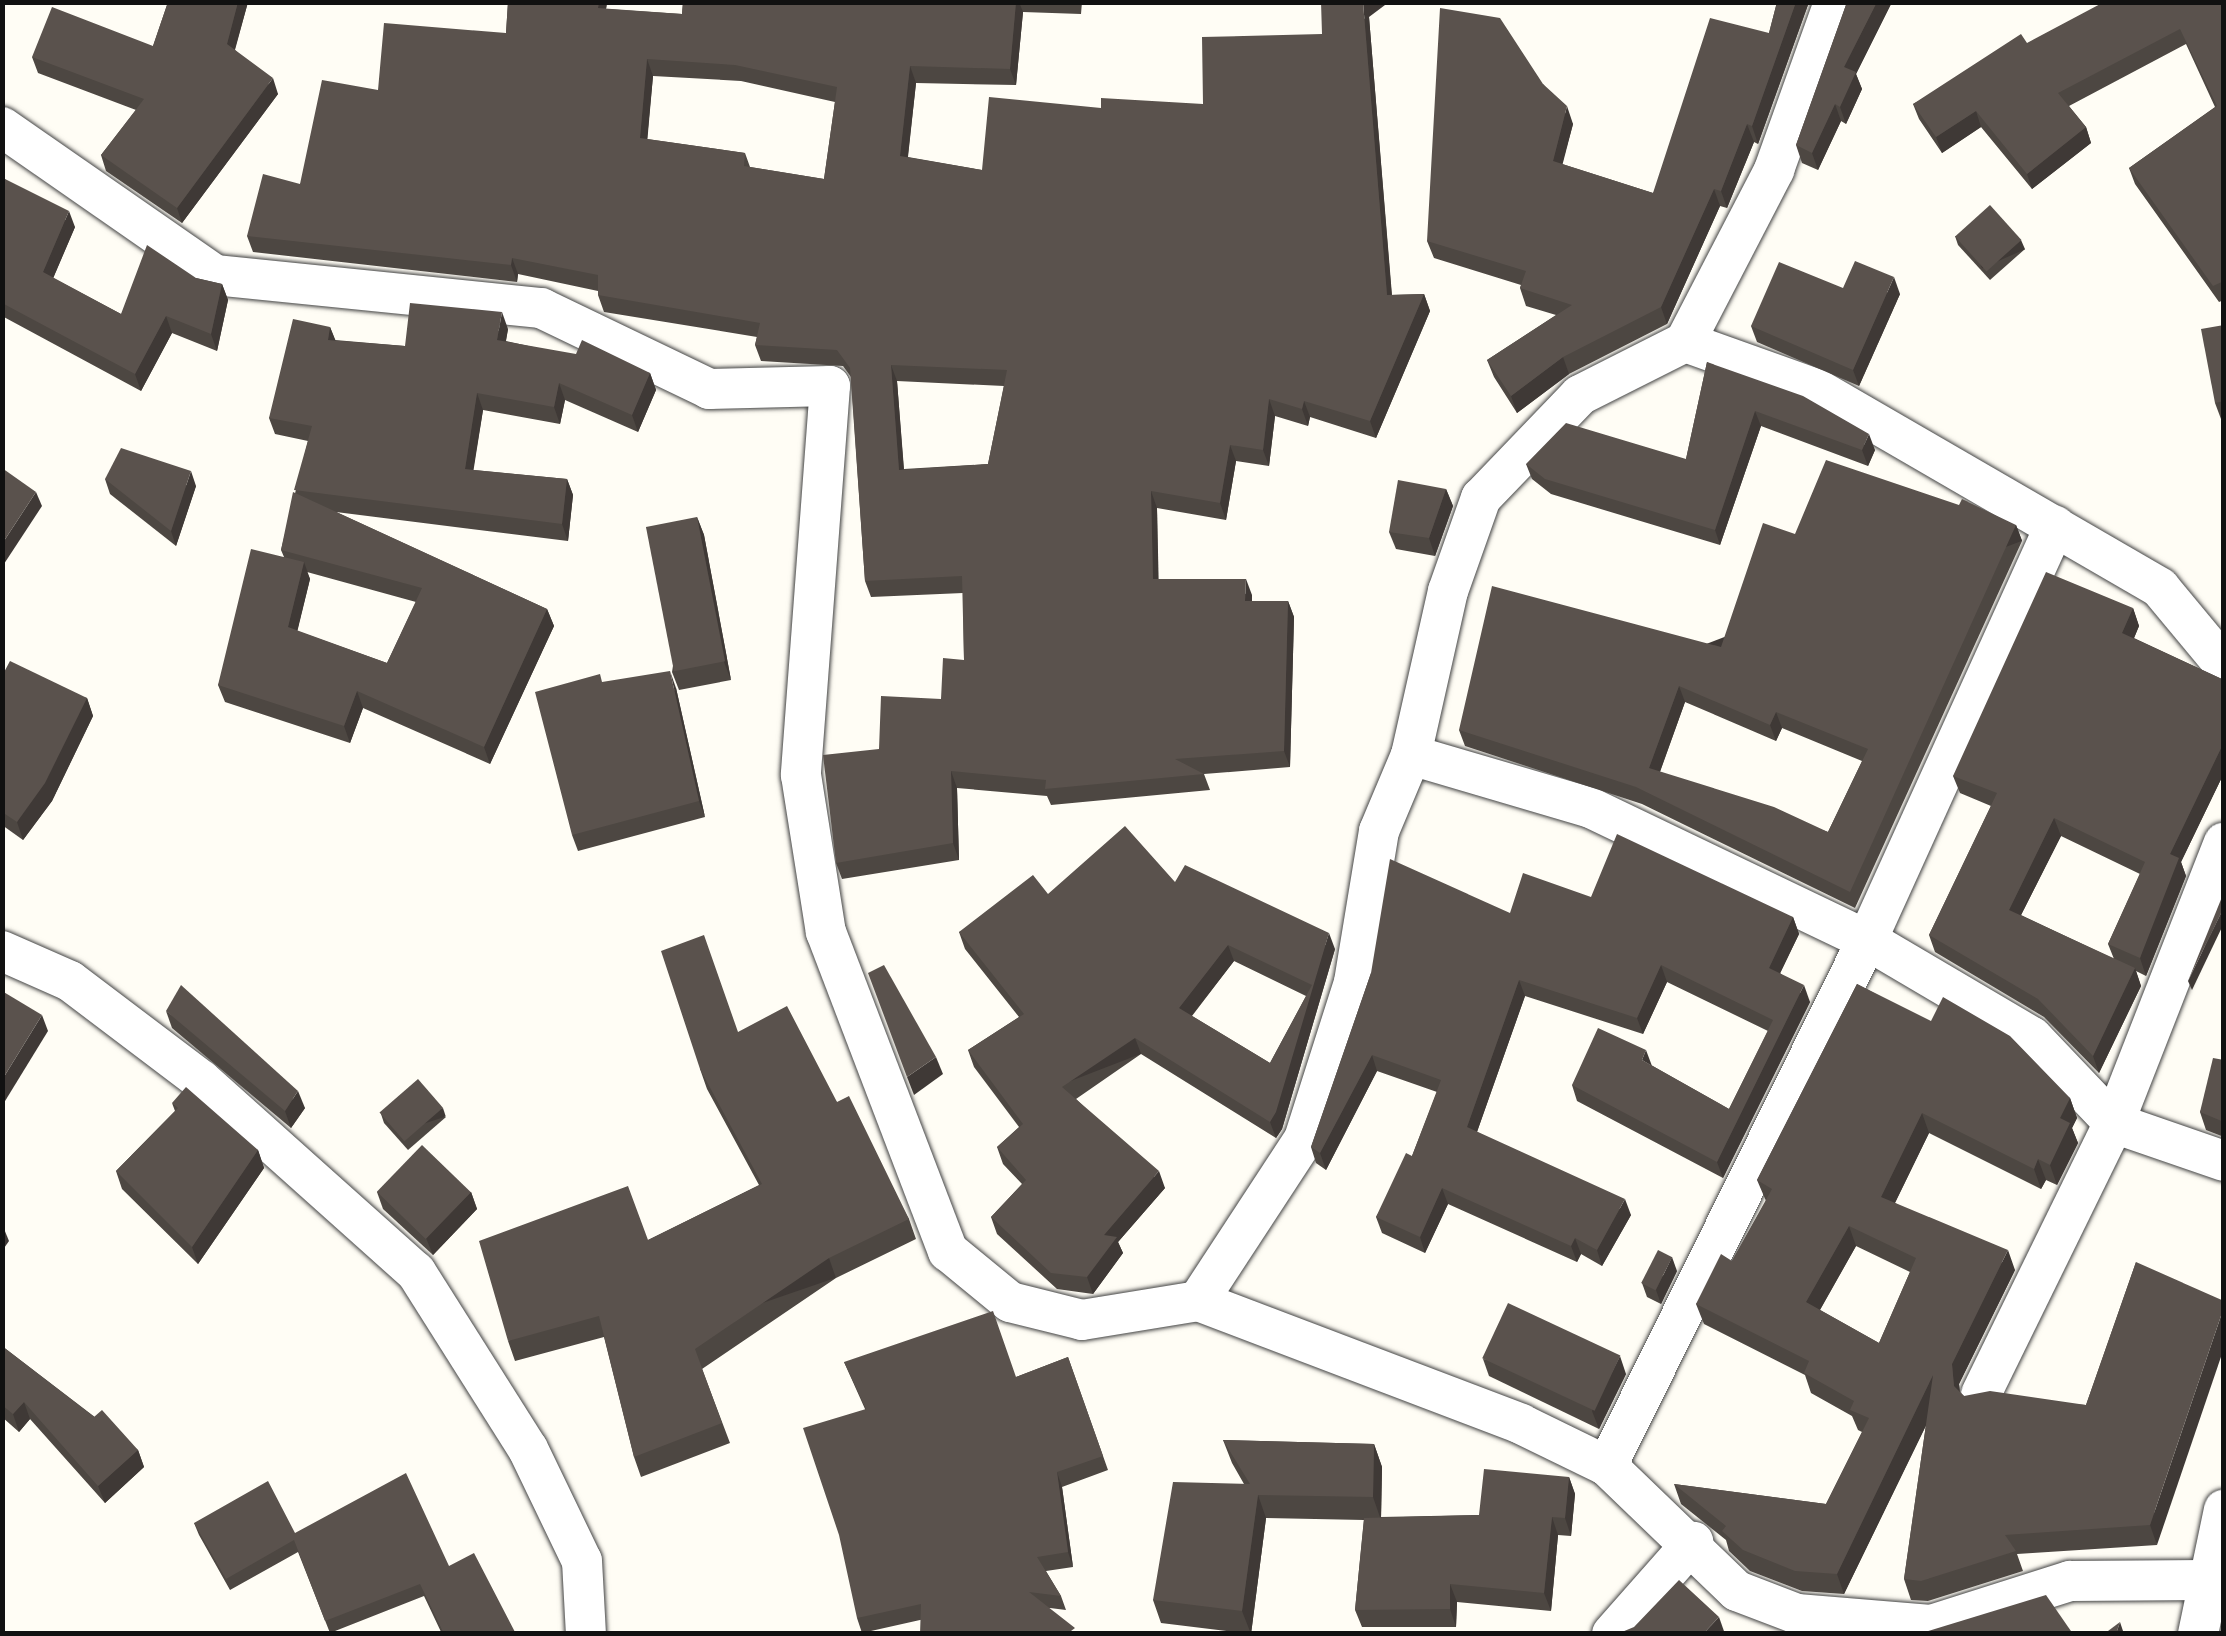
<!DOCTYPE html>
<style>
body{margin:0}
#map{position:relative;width:2226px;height:1636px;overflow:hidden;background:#fffdf5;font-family:Spectral,serif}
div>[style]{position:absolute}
.roads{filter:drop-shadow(0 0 2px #444) drop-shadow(0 0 2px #444)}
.minor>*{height:40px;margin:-20px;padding:0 20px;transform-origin:20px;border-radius:20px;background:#fff}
.wall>*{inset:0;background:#4d4742}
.shaded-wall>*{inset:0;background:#3f3936;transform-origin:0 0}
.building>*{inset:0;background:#5a524d;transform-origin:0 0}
span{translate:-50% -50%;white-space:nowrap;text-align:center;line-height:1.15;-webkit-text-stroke:10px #fff;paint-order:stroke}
.frame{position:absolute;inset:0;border:5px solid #111;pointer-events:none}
</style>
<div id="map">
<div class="roads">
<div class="minor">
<div style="left:2px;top:127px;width:259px;rotate:34.8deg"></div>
<div style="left:215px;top:275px;width:328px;rotate:5.8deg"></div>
<div style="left:541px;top:308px;width:187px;rotate:25.7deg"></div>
<div style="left:709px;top:389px;width:121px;rotate:-1.4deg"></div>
<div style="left:830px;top:386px;width:390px;rotate:94.3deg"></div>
<div style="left:801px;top:775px;width:159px;rotate:81deg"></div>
<div style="left:826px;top:932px;width:342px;rotate:69.1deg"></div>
<div style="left:948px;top:1251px;width:80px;rotate:39.4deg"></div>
<div style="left:1010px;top:1302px;width:74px;rotate:14deg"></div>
<div style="left:1082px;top:1320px;width:118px;rotate:-9.3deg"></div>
<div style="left:1198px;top:1301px;width:346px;rotate:20.8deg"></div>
<div style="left:1521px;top:1424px;width:96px;rotate:26deg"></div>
<div style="left:1607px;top:1466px;width:180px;rotate:43.9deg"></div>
<div style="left:1737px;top:1591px;width:64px;rotate:21deg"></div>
<div style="left:1797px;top:1614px;width:134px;rotate:4.7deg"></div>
<div style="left:1931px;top:1625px;width:146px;rotate:-17.6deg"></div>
<div style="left:2070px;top:1581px;width:135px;rotate:-0.4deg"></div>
<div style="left:1685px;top:342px;width:142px;rotate:19.7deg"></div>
<div style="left:1819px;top:390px;width:394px;rotate:30.1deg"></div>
<div style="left:2160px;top:588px;width:100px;rotate:50.3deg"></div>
<div style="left:1411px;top:755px;width:188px;rotate:16.4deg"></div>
<div style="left:1591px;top:808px;width:306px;rotate:25.6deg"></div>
<div style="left:1867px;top:940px;width:191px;rotate:30.5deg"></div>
<div style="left:2032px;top:1037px;width:119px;rotate:46.4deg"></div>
<div style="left:2114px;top:1123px;width:116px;rotate:19.1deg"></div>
<div style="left:2px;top:951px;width:74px;rotate:23.8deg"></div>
<div style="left:70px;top:981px;width:164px;rotate:37.1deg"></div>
<div style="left:201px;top:1080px;width:288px;rotate:41.8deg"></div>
<div style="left:416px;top:1272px;width:209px;rotate:57.7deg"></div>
<div style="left:528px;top:1449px;width:124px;rotate:64.3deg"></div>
<div style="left:582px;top:1561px;width:73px;rotate:86.9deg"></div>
<div style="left:1198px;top:1301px;width:194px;rotate:-56.8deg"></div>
<div style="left:1304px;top:1139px;width:165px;rotate:-72.3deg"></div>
<div style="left:1354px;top:982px;width:153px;rotate:-80.6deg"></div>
<div style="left:1379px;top:831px;width:82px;rotate:-67.2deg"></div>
<div style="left:1411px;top:755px;width:168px;rotate:-77.3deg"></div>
<div style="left:1448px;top:591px;width:99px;rotate:-70.5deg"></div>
<div style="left:1481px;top:498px;width:143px;rotate:-46.1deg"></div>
<div style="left:1580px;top:395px;width:118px;rotate:-26.8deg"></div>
<div style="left:1685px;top:342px;width:194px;rotate:-62.6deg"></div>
<div style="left:1774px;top:170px;width:178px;rotate:-70.3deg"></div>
<div style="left:1981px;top:1394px;width:302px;rotate:-63.9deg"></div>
<div style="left:2114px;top:1123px;width:301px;rotate:-68.6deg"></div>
<div style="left:1607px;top:1466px;width:587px;rotate:-63.7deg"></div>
<div style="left:1867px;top:940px;width:455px;rotate:-65.6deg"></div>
<div style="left:1612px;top:1634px;width:123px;rotate:-48.6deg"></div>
<div style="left:2198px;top:1634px;width:127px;rotate:-78.2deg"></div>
</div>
</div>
<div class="wall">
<div style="clip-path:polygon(168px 2px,248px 2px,235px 50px,278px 94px,182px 223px,106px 171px,101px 155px,136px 110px,38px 73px,32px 57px,153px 46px)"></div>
<div style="clip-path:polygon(evenodd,508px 2px,607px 2px,606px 9px,682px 14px,683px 2px,1082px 2px,1081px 14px,1023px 12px,1016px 85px,916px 83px,908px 157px,982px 170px,1101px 108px,1203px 104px,1322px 34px,1369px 17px,1392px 295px,1424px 294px,1430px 311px,1376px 438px,1310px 417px,1308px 426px,1275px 416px,1269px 466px,1236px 461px,1226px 520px,1157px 508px,1158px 579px,1252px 595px,1252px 601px,1288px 601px,1294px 617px,1290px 767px,1204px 774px,1210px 790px,1051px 805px,1047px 796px,957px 788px,959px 860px,842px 879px,836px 863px,879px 749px,941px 699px,964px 660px,963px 593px,871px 597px,865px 581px,851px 377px,843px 366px,761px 361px,755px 345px,757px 337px,604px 312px,598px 295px,598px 291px,518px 274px,517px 282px,253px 252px,247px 236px,300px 184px,378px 90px,506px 33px,508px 2px,653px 76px,741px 81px,835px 102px,824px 179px,750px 167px,745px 153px,647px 139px,653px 76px,508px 2px,897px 381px,1004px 386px,988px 464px,904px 469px,897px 381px)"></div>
<div style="clip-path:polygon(1777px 2px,1809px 2px,1758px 144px,1754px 142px,1727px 208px,1720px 206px,1667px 324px,1569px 374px,1517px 413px,1494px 377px,1487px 360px,1556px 315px,1526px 306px,1520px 288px,1521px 285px,1434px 258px,1427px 241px,1543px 84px,1573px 124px,1562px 164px,1653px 193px,1769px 33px)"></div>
<div style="clip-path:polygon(1847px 2px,1892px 2px,1856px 74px,1862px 89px,1846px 124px,1841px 121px,1818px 170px,1802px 163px,1796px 145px)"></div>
<div style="clip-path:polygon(2098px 2px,2224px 2px,2224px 300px,2219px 302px,2135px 184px,2129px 168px,2215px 107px,2186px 44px,2069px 106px,2086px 127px,2091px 143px,2032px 189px,1981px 127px,1942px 153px,1919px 119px,1913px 104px,2100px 5px)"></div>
<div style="clip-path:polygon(3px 178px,75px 227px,53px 278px,121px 314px,196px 278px,222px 284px,228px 300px,217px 351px,172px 333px,141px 391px,2px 316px)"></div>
<div style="clip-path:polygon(1955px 236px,2025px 249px,1990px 280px,1958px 245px)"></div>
<div style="clip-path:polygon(1843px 288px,1900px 294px,1859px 386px,1757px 342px,1751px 326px)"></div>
<div style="clip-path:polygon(2224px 325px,2224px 418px,2221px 419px,2215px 403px)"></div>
<div style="clip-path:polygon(evenodd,330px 327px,335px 340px,405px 346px,508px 329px,506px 341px,650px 373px,656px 390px,638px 432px,565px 400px,560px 424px,483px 410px,473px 470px,567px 479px,573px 495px,568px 541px,336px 512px,547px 609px,554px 626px,490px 764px,363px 708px,350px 743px,225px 702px,218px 685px,284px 557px,281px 550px,308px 441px,275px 434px,269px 418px,330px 327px,307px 572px,416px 602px,387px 663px,297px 631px,310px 579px,307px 572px)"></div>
<div style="clip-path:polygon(1707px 362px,1875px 450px,1868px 466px,1761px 426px,1720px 545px,1551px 494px,1532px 479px,1526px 464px,1686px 459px)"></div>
<div style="clip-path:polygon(105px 479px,196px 486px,176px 546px,110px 494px)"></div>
<div style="clip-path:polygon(1446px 489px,1453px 506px,1435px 556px,1396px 549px,1389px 532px)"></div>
<div style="clip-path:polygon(697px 517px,704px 535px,731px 680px,679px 690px,672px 672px)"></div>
<div style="clip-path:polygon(evenodd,2016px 525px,2022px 541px,1855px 908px,1642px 804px,1465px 746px,1459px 730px,1721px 647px,1795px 534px,2016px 525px,1685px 702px,1776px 741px,1782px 728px,1862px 761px,1828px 832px,1660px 772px,1685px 702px)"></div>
<div style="clip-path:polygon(evenodd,2133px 608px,2139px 626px,2134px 638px,2224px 680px,2224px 773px,2181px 862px,2186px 876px,2146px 976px,2136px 971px,2141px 986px,2099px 1073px,2044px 1017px,1935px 952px,1929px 935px,1991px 806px,1960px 793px,1953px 776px,2133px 608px,2061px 836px,2140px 874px,2108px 944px,2114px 959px,2021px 915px,2061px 836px)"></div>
<div style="clip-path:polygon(2px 676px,87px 698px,93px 716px,52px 801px,23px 840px,2px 825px)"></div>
<div style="clip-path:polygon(676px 688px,705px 817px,578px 851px,572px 835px)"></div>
<div style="clip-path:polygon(evenodd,1175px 882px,1335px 949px,1282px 1129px,1276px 1138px,1141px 1054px,1076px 1099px,1165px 1188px,1118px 1242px,1123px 1253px,1093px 1294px,1057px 1289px,997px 1234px,991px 1217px,1022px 1184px,1003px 1164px,997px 1147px,1019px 1127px,974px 1067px,968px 1050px,1019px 1017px,965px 949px,959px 932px,1048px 894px,1175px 882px,1234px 961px,1306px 996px,1270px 1063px,1192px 1016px,1234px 961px)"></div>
<div style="clip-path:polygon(1591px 897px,1793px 917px,1799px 934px,1780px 973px,1810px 1002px,1723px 1178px,1577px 1101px,1572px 1085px,1651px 1065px,1729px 1109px,1768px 1031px,1667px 982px,1643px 1034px,1525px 996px,1477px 1132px,1631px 1215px,1602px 1266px,1581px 1254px,1577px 1262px,1448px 1204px,1425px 1253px,1382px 1233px,1376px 1217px,1412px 1156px,1437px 1092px,1377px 1071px,1326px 1170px,1316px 1163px,1311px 1147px,1371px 973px,1510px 913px)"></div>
<div style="clip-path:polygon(evenodd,1857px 984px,2070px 1098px,2077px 1118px,2072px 1128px,2078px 1143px,2057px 1185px,2046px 1180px,2041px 1189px,1929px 1133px,1895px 1203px,2015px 1270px,1959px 1384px,1960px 1392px,1964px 1396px,2086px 1405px,2136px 1262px,2157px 1545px,2017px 1554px,2023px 1571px,1928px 1601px,1911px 1600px,1904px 1579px,1926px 1425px,1844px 1594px,1802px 1591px,1750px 1571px,1729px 1551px,1726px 1540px,1681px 1504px,1674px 1484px,1826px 1504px,1862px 1432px,1858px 1430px,1852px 1416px,1811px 1393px,1805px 1375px,1704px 1324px,1696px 1304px,1732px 1261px,1766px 1201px,1757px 1180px,1857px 984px,1856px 1246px,1910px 1272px,1879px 1343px,1820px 1310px,1856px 1246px)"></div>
<div style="clip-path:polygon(166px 1011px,305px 1108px,291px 1128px,172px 1028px)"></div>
<div style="clip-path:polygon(738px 1032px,837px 1102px,909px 1219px,916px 1239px,836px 1278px,702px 1369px,730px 1443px,641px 1477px,634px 1457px,604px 1337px,515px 1361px,508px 1341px,648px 1240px,759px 1185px,707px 1089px,700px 1069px)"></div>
<div style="clip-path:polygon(2224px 1060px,2224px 1137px,2206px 1130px,2200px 1112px)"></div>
<div style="clip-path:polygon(172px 1103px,258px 1150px,264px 1168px,198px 1264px,122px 1189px,116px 1171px,175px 1111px)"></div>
<div style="clip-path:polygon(381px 1114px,446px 1117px,408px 1150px,384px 1123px)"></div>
<div style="clip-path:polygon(377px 1192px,471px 1192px,477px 1209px,433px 1255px,383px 1209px)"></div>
<div style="clip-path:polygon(1677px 1271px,1661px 1304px,1647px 1297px,1642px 1283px)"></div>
<div style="clip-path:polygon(2px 1346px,138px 1450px,144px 1467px,105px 1503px,30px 1419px,19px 1432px,2px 1417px)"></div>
<div style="clip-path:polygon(1068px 1357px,1108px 1470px,1062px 1487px,1073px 1567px,1046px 1571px,1061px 1596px,1066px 1610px,1050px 1608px,920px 1620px,862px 1633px,857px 1618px,865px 1409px,844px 1362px,1016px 1377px)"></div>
<div style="clip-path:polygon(1483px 1359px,1626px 1374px,1599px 1429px,1489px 1376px)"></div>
<div style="clip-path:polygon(1223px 1440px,1374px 1444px,1382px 1467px,1381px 1517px,1479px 1515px,1569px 1477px,1575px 1494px,1571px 1536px,1558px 1535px,1551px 1611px,1457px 1602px,1456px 1627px,1362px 1627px,1355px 1610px,1364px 1520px,1266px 1518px,1251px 1634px,1161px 1623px,1153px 1600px,1244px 1484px,1232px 1463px)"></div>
<div style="clip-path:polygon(194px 1523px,295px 1533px,449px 1566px,516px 1634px,442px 1634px,424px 1596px,330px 1633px,298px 1552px,230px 1590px,199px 1535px)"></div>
</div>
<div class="shaded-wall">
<div style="clip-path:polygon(238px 2px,248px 2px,232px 59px,227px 44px)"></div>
<div style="clip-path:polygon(599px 2px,607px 2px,604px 25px,598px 8px)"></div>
<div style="clip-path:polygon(1016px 2px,1019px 2px,1023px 12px,1016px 85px,1010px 69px)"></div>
<div style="clip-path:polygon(1363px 2px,1389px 2px,1369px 17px,1393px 311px,1387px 295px)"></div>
<div style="clip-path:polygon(1796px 2px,1809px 2px,1758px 144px,1752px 126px)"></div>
<div style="clip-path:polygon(1877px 2px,1892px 2px,1856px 74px,1862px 89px,1846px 124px,1840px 107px,1844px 67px)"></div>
<div style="clip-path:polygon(647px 59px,653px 76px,646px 155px,640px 138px)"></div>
<div style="clip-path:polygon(910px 66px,916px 83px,906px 172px,900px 156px)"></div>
<div style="clip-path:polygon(273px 78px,278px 94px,182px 223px,177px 208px)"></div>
<div style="clip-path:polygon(1835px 104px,1841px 121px,1818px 170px,1812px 153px)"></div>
<div style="clip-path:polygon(1567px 106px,1573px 124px,1559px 178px,1553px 161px)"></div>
<div style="clip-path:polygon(1976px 111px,1981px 127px,1942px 153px,1936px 137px)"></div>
<div style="clip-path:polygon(1747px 124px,1754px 142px,1727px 208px,1721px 191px)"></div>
<div style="clip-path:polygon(2086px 127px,2091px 143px,2032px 189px,2027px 174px)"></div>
<div style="clip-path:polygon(1714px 189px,1720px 206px,1667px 324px,1661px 307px)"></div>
<div style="clip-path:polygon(69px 211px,75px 227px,49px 288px,43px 272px)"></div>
<div style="left:2021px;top:240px;width:10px;height:47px;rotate:66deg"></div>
<div style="clip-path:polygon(512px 258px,518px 274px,517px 282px,511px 265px)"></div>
<div style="clip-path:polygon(1894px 277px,1900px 294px,1859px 386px,1853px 370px)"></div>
<div style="clip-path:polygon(222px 284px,228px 300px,217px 351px,211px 334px)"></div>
<div style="clip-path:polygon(1424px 294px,1430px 311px,1376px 438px,1370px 421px)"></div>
<div style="clip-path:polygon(502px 312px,508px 329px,503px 356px,497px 340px)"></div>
<div style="clip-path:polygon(166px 316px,172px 333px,141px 391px,135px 374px)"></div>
<div style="clip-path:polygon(330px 327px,337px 344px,328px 340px)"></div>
<div style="clip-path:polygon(1563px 357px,1569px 374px,1517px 413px,1511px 396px)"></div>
<div style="clip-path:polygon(891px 365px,897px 381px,905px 486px,899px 470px)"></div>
<div style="clip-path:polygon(650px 373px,656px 390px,638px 432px,632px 415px)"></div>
<div style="clip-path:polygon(559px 383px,565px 400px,560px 424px,554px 407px)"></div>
<div style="clip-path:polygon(477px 393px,483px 410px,471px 486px,465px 469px)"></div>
<div style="clip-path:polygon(1269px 399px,1275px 416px,1269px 466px,1263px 450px)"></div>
<div style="clip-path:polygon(1304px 401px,1310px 417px,1308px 426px,1302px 409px)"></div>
<div style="clip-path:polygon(1755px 411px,1761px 426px,1720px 545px,1715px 530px)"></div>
<div style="clip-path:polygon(1869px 434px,1875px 450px,1868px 466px,1862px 450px)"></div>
<div style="clip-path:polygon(1230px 445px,1236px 461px,1226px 520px,1220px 503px)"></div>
<div style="clip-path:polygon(191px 471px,196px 486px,176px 546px,171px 531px)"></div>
<div style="clip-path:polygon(567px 479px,573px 495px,568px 541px,562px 524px)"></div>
<div style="clip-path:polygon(1446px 489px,1453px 506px,1435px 556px,1429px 538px)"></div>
<div style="clip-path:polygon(1151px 491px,1157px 508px,1159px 596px,1153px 579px)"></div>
<div style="clip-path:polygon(36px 492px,42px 506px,2px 567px,2px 544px)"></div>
<div style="clip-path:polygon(697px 517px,704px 535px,731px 680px,724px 662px)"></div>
<div style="left:2016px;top:525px;width:17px;height:403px;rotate:69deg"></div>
<div style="clip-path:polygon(304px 562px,310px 579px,294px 645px,288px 627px)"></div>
<div style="clip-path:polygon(1246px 579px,1252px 595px,1251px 617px,1245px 601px)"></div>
<div style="clip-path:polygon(1288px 601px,1294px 617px,1290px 767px,1284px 751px)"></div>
<div style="clip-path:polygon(2133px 608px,2139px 626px,2129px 650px,2122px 633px)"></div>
<div style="clip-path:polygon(547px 609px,554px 626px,490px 764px,484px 747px)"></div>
<div style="clip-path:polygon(670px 671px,676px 688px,705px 817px,699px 801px)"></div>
<div style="clip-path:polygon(1679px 686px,1685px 702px,1655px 785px,1649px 768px)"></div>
<div style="clip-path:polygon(357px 691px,363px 708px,350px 743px,344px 726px)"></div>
<div style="clip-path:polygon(87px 698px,93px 716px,52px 801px,23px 840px,17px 822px)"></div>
<div style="clip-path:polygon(1776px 712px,1782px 728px,1776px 741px,1770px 725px)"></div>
<div style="clip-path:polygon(2224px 742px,2224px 773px,2181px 862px,2186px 876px,2146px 976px,2140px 958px,2170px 854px)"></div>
<div style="clip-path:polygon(951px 771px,957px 788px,959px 860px,953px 843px)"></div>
<div style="clip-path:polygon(2054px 818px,2061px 836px,2015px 927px,2009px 910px)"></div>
<div style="clip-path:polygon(2224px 907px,2224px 923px,2192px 990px,2188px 981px)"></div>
<div style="clip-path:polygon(1793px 917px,1799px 934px,1775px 984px,1769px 968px)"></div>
<div style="clip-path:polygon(1329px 933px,1335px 949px,1282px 1129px,1276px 1138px,1270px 1122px)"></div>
<div style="clip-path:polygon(1228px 945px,1234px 961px,1185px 1024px,1179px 1008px)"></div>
<div style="clip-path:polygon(1661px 965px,1667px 982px,1643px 1034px,1637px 1018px)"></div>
<div style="clip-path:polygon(2135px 968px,2141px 986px,2099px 1073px,2093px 1056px)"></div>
<div style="clip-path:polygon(1519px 980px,1525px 996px,1473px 1143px,1467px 1127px)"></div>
<div style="clip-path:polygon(1804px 985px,1810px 1002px,1723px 1178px,1717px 1162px)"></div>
<div style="clip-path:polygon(42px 1015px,48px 1031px,2px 1106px,2px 1080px)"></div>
<div style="left:1135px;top:1038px;width:17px;height:88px;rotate:69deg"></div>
<div style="clip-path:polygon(1646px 1050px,1652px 1066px,1642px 1060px)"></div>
<div style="clip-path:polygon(1372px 1055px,1377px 1071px,1326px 1170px,1320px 1153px)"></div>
<div style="clip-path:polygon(936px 1057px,943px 1074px,914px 1095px,907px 1077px)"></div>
<div style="clip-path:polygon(298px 1091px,305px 1108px,291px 1128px,285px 1111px)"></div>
<div style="clip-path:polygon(2070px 1098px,2077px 1118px,2072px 1128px,2078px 1143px,2057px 1185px,2050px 1165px,2060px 1118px)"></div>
<div style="left:443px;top:1108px;width:9px;height:50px;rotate:72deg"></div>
<div style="clip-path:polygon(1922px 1113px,1929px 1133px,1888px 1217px,1881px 1197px)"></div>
<div style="clip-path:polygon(258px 1150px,264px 1168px,198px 1264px,192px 1247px)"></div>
<div style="clip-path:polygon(2038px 1159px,2046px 1180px,2041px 1189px,2034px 1169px)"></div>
<div style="clip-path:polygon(1159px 1171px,1165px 1188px,1118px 1242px,1123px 1253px,1093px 1294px,1087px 1277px,1104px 1235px)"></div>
<div style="clip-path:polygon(1442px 1188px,1448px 1204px,1425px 1253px,1420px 1237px)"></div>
<div style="clip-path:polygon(471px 1192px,477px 1209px,433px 1255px,426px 1238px)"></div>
<div style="clip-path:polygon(1625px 1199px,1631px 1215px,1602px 1266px,1597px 1250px)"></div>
<div style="clip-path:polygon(2px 1224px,9px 1241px,2px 1251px)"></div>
<div style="clip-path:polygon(1849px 1226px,1856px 1246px,1813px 1322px,1806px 1302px)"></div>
<div style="clip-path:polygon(1575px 1238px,1581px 1254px,1577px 1262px,1571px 1246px)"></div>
<div style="clip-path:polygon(2008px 1250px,2015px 1270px,1959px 1384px,1961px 1406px,1954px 1386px,1952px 1364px)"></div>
<div style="clip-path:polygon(1672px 1257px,1677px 1271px,1661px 1304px,1656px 1290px)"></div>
<div style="left:829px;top:1258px;width:21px;height:162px;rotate:71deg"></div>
<div style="clip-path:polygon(2224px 1307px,2224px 1348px,2157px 1545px,2150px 1525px)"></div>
<div style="clip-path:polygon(1620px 1356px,1626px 1374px,1599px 1429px,1592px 1411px)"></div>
<div style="clip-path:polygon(1933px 1375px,1941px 1395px,1844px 1594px,1837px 1574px)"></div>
<div style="clip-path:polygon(24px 1402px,30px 1419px,19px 1432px,13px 1414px)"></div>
<div style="clip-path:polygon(1374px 1444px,1382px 1467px,1381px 1520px,1373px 1497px)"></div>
<div style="clip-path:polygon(138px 1450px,144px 1467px,105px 1503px,98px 1486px)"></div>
<div style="clip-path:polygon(1057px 1472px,1062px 1487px,1073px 1567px,1068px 1552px)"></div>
<div style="clip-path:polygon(1569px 1477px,1575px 1494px,1571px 1536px,1565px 1518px)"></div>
<div style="clip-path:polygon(1258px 1495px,1266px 1518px,1251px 1634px,1242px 1611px)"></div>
<div style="clip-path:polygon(1552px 1517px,1558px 1535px,1551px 1611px,1544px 1593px)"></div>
<div style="clip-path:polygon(1450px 1584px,1457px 1602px,1456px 1627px,1450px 1609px)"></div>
<div style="clip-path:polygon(1719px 1617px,1725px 1634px,1703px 1634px)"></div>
<div style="clip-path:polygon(2120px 1622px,2124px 1634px,2116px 1634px)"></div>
</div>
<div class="building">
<div style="clip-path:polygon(168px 2px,238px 2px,227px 44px,273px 78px,177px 208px,101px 155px,144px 99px,32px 57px,52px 7px,153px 46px)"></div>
<div style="clip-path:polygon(evenodd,508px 2px,599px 2px,598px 8px,682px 14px,683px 2px,1016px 2px,1010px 69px,910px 66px,900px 156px,982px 170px,989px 97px,1101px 108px,1101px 98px,1203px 104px,1202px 37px,1322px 34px,1321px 2px,1363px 2px,1387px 295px,1424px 294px,1370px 421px,1304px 401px,1302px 409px,1269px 399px,1263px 450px,1230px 445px,1220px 503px,1151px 491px,1153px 579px,1246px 579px,1245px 601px,1288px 601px,1284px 751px,1175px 759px,1204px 774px,1045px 789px,1046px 780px,951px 771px,953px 843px,836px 863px,823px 755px,879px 749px,881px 696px,941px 699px,943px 658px,964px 660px,962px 576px,865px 581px,850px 368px,837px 350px,755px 345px,760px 323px,598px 295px,598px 275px,512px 258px,511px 265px,247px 236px,263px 174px,300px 184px,322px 80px,378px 90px,384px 23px,506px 33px,508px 2px,647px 59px,735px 65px,837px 87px,824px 179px,744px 166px,745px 153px,640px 138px,647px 59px,508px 2px,891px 365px,1007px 370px,988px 464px,899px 470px,891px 365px)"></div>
<div style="clip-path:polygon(1777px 2px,1796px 2px,1752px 126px,1747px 124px,1721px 191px,1714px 189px,1661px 307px,1563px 357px,1511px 396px,1487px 360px,1572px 305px,1520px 288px,1526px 271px,1427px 241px,1440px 8px,1500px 18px,1543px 84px,1567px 106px,1553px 161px,1653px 193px,1710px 18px,1769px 33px)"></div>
<div style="clip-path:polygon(1847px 2px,1877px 2px,1844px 67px,1856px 72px,1840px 107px,1835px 104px,1812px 153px,1796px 145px)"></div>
<div style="clip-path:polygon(2104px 2px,2224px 2px,2224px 281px,2213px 286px,2129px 168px,2217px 106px,2180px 29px,2058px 93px,2086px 127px,2027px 174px,1976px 111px,1936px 137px,1913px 104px,2021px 34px,2027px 43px)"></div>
<div style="clip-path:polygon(3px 178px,69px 211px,43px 272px,121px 314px,147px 245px,196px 278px,222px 284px,211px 334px,166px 316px,135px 374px,2px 303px)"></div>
<div style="left:1990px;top:205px;width:47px;height:47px;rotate:48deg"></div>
<div style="clip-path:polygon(1855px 261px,1894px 277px,1853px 370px,1751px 326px,1779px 262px,1843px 288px)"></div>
<div style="clip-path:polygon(410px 303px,502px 312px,497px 340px,576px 354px,582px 340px,650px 373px,632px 415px,559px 383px,554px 407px,477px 393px,465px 469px,567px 479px,562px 524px,294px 490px,312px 426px,269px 418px,293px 319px,330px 327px,328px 340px,405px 346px)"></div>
<div style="clip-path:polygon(2224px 325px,2224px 401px,2215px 403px,2201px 329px)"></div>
<div style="clip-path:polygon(1707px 362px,1803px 396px,1869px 434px,1862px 450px,1755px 411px,1715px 530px,1545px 479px,1526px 464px,1566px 423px,1686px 459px)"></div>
<div style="clip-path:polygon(121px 448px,191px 471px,171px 531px,105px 479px)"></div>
<div style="clip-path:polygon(evenodd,1826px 460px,1959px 505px,1962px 499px,2016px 525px,1850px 892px,1636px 787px,1459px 730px,1492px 586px,1721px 647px,1763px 523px,1795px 534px,1826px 460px,1679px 686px,1770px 725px,1776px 712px,1868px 749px,1828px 832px,1774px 807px,1649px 768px,1679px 686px)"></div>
<div style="clip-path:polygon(2px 468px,36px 492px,2px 544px)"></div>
<div style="clip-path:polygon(1398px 480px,1446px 489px,1429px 538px,1389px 532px)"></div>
<div style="clip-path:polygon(293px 492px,547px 609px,484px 747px,357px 691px,344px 726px,218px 685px,251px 549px,304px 562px,288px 627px,387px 663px,422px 588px,281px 550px)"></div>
<div style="left:697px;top:517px;width:147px;height:52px;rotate:79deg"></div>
<div style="clip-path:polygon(2046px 572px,2133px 608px,2122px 633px,2224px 680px,2224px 742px,2170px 854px,2179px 858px,2140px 958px,2108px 944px,2145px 862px,2054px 818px,2009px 910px,2135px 968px,2093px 1056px,2038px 999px,1929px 935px,1997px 793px,1953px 776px)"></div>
<div style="clip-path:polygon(10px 661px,87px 698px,45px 783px,17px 822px,2px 812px,2px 676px)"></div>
<div style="clip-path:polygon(670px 671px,699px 801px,572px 835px,535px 692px,600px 674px,602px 682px)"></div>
<div style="clip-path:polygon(evenodd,1125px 826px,1175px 882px,1185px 865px,1329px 933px,1276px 1112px,1270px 1122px,1135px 1038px,1062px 1087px,1159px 1171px,1104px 1235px,1117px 1237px,1087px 1277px,1051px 1273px,991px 1217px,1026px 1180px,997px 1147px,1023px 1124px,968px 1050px,1024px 1014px,959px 932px,1033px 875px,1048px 894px,1125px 826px,1228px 945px,1312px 985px,1270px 1063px,1179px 1008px,1228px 945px)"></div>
<div style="clip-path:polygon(1617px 834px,1793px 917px,1769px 968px,1804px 985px,1717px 1162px,1572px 1085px,1598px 1028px,1646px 1050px,1642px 1060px,1729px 1109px,1773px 1020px,1661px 965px,1637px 1018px,1519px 980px,1467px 1127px,1625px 1199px,1597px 1250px,1575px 1238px,1571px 1246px,1442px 1188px,1420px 1237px,1376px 1217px,1406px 1153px,1412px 1156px,1441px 1080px,1372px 1055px,1320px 1153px,1311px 1147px,1371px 973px,1390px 859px,1510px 913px,1523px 873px,1591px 897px)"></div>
<div style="clip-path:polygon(2224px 892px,2224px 907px,2188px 981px)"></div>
<div style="clip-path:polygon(704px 935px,738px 1032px,787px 1006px,837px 1102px,849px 1096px,909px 1219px,829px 1258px,695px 1349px,722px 1423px,634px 1457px,599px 1316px,508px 1341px,479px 1241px,628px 1186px,648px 1240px,762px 1184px,700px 1069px,661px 951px)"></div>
<div style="clip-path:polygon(884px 965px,936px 1057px,907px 1077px,868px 973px)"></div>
<div style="clip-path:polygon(evenodd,1857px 984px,1931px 1021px,1943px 997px,2010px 1036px,2070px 1098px,2060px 1118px,2070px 1123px,2050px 1165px,2038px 1159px,2034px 1169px,1922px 1113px,1881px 1197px,2008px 1250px,1952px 1364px,1954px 1386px,1964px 1396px,1990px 1391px,2086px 1405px,2136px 1262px,2224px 1301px,2224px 1307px,2150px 1525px,2005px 1535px,2016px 1551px,1921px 1581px,1904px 1579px,1933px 1375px,1837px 1574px,1795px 1571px,1743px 1550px,1722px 1531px,1726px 1526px,1674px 1484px,1826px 1504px,1869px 1418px,1850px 1410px,1854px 1401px,1804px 1373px,1809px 1361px,1696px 1304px,1721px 1254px,1732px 1261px,1772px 1189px,1757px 1180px,1857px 984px,1849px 1226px,1916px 1258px,1879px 1343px,1806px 1302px,1849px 1226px)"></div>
<div style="clip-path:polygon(181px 985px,298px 1091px,285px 1111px,166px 1011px)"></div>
<div style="clip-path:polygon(2px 991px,42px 1015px,2px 1080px)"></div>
<div style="clip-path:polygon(2213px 1058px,2224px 1060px,2224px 1122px,2200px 1112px)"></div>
<div style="left:418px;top:1079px;width:38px;height:51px;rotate:49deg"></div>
<div style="clip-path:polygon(186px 1087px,258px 1150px,192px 1247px,116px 1171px,178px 1108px,172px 1103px)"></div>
<div style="left:422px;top:1145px;width:68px;height:65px;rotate:44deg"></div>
<div style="left:1658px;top:1250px;width:16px;height:37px;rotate:27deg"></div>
<div style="left:1508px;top:1303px;width:124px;height:61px;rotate:25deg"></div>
<div style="clip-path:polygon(993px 1311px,1016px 1377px,1068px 1357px,1103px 1456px,1057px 1472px,1068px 1552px,1037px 1557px,1061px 1596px,1029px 1592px,1075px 1628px,1067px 1634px,920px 1634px,921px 1604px,857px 1618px,839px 1535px,803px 1428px,866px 1409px,844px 1362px)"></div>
<div style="clip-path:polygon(2px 1346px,94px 1417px,102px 1410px,138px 1450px,98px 1486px,24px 1402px,13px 1414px,2px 1405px)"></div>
<div style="clip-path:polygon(1223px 1440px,1374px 1444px,1373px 1497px,1258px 1495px,1242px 1611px,1153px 1600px,1173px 1482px,1250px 1484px)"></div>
<div style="clip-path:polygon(1484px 1469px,1569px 1477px,1565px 1518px,1552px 1517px,1544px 1593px,1450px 1584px,1450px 1609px,1355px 1610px,1364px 1518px,1479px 1515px)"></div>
<div style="clip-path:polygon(406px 1473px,449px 1566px,474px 1553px,516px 1634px,444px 1634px,420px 1584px,325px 1621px,294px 1540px,226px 1579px,194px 1523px,268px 1481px,295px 1533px)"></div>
<div style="clip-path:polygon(1679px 1580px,1719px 1617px,1703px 1634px,1617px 1634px,1634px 1627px)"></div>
<div style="clip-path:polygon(2046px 1595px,2073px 1634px,1925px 1632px)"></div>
<div style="clip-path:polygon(2120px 1622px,2116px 1634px,2104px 1634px)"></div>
</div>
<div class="frame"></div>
</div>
